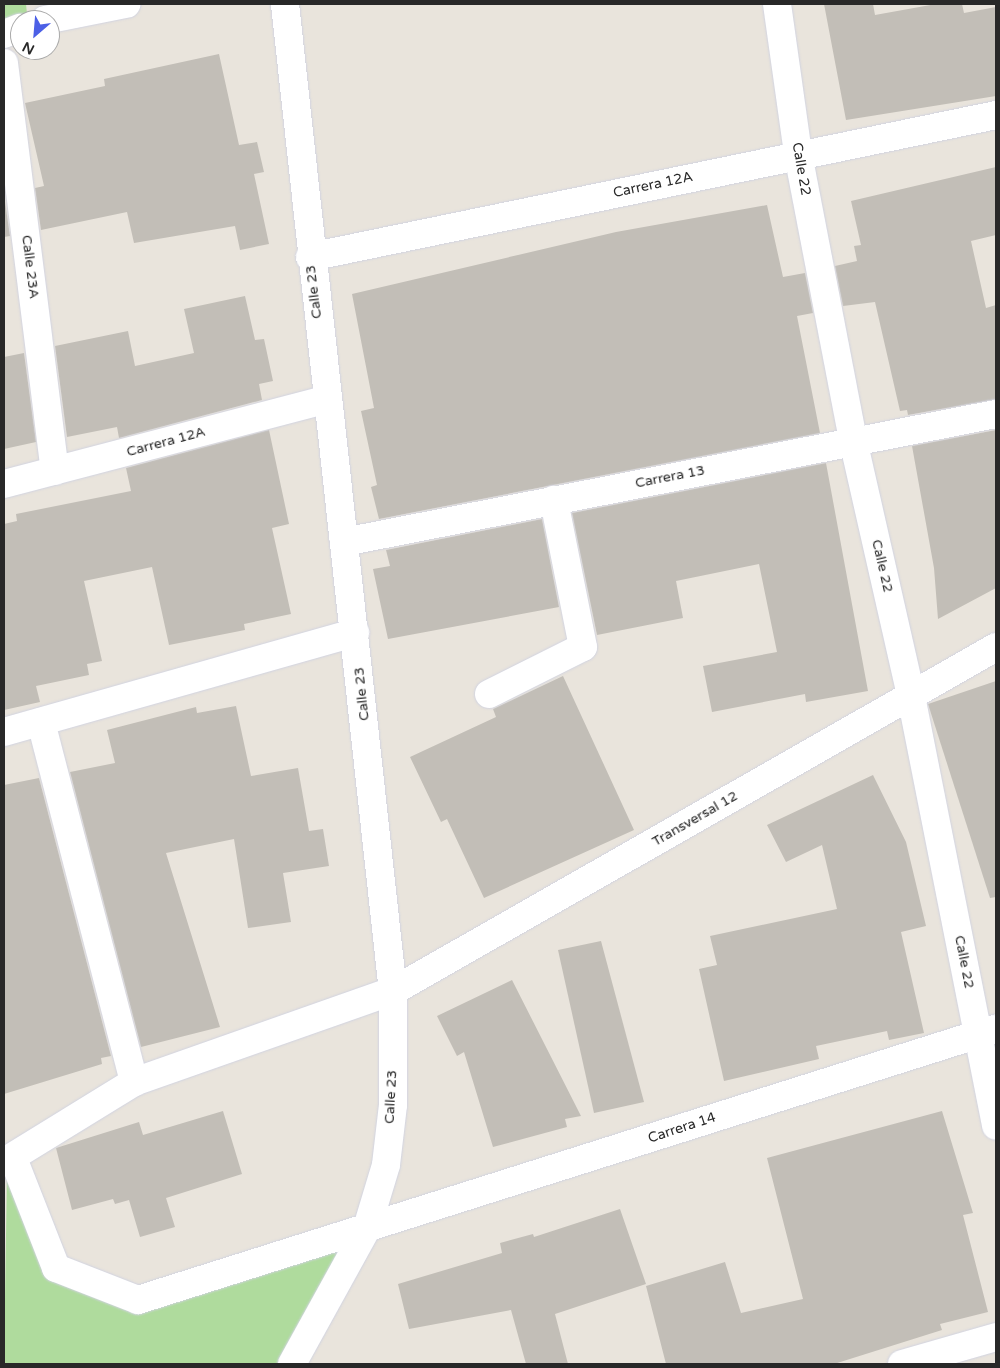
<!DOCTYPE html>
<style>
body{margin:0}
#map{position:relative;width:1000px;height:1368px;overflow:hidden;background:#e9e4dc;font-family:"Varela Round",sans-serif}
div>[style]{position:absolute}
.green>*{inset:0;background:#afdb9d}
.building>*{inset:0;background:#c2beb7}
.roads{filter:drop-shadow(0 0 1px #d1d3e0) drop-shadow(0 0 1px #d1d3e0)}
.minor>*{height:28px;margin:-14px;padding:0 14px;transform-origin:14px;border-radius:14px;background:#fff}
.tertiary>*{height:28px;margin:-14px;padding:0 14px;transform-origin:14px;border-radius:14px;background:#fff}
span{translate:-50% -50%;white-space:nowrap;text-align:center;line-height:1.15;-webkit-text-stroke:4px #fff;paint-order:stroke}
.street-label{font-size:14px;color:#282828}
.frame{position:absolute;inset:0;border:5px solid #282828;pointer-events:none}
.north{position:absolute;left:10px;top:10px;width:50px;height:50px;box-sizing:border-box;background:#fff;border:1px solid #a9a9a9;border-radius:50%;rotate:207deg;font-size:14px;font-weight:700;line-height:20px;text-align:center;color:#282828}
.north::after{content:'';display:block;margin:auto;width:18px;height:22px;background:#4c60e6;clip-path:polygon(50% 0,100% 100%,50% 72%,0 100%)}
</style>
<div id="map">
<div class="green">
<div style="clip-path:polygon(4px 4px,26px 4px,27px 14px,4px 23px)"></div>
<div style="clip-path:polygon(7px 1171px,46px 1273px,138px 1309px,348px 1243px,282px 1364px,4px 1364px)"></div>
</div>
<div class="building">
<div style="clip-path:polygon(824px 4px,873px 4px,875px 15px,936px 4px,962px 4px,964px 13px,996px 7px,996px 96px,846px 120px)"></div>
<div style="clip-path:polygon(219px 54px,239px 145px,257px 142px,264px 172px,254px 174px,269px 244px,240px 250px,235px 226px,134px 243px,127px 212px,41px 230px,35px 188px,44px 186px,25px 103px,105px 86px,104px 79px)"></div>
<div style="clip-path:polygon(996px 167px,996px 235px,971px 241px,986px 308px,996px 305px,996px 399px,908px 415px,907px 410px,900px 411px,875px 302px,843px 306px,835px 266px,857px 261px,854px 246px,861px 245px,851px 201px)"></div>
<div style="clip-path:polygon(4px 195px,10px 236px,4px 237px)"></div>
<div style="clip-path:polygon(767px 205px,783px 277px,805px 273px,813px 313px,797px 316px,820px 433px,379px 519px,371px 487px,377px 485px,361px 411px,374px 408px,352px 294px,616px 232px)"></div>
<div style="clip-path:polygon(245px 296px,255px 340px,264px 339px,273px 381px,259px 384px,262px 400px,119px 438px,117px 427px,67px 437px,55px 346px,128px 331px,135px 366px,194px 353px,184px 309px)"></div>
<div style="clip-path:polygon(24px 353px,36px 442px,4px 449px,4px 357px)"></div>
<div style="clip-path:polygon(269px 430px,289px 524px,272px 528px,291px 614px,244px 624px,245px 630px,169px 645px,152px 567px,84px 581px,102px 661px,87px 664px,89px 675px,36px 686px,40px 702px,4px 710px,4px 524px,17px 521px,16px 514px,131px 491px,126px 468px)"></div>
<div style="clip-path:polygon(996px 430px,996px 588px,938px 619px,934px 568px,912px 446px)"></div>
<div style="clip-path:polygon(826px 463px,868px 691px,806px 702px,805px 694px,712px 712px,703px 666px,777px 652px,759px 564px,676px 581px,683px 618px,597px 635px,572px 513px)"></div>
<div style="clip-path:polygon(542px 519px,559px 607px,388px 639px,373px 569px,390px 566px,386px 550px)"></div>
<div style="clip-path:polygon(563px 676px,634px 830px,484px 898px,447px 819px,441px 822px,410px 757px,496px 717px,493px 709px)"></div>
<div style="clip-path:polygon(996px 681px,996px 897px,990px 898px,928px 704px)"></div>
<div style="clip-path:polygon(236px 706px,251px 776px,298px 768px,309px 831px,323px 829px,329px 866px,283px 873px,291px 922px,248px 928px,234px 839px,166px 853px,220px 1027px,141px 1047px,70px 772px,115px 763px,107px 730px,196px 707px,197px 713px)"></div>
<div style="clip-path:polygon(873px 775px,906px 842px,926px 926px,901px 932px,924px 1033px,889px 1040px,887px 1031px,816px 1046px,819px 1059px,724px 1081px,699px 969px,717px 965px,710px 936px,837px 909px,822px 845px,786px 862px,767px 825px)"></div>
<div style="clip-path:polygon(39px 778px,111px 1056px,101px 1058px,102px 1064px,4px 1094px,4px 785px)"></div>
<div style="clip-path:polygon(601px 941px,644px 1102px,594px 1113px,558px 950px)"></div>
<div style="clip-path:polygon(512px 980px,581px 1116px,565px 1119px,567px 1127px,493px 1147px,464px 1052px,457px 1056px,437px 1016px)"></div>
<div style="clip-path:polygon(223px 1111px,242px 1174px,166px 1198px,175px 1227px,140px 1237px,129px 1200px,115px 1204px,113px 1199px,72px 1210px,56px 1148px,139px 1122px,143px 1135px)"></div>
<div style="clip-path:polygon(942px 1111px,973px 1213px,963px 1215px,988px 1312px,940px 1324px,942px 1330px,834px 1364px,666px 1364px,646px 1286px,725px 1262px,741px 1313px,803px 1299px,767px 1158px)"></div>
<div style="clip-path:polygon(620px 1209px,646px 1284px,555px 1314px,568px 1364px,526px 1364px,511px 1310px,409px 1329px,398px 1284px,502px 1253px,500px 1243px,533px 1234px,534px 1237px)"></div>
</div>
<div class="roads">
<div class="minor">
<div style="left:777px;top:4px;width:151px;rotate:82deg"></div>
<div style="left:798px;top:154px;width:291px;rotate:79.1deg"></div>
<div style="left:853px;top:440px;width:262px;rotate:77.2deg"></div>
<div style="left:911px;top:696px;width:438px;rotate:78.8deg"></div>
<div style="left:45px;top:20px;width:83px;rotate:-11.2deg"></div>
<div style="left:4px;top:34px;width:17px;rotate:-21deg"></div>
<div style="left:4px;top:63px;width:411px;rotate:82.9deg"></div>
<div style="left:310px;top:257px;width:701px;rotate:-11.69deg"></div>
<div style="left:4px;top:484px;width:334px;rotate:-14.7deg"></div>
<div style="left:344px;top:542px;width:664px;rotate:-11.11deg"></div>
<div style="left:489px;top:694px;width:105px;rotate:-26.6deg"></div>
<div style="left:583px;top:647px;width:150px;rotate:-101.2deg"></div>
<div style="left:41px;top:722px;width:372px;rotate:75.5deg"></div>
<div style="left:4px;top:732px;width:365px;rotate:-15.8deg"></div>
<div style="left:13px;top:1158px;width:118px;rotate:68.6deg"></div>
<div style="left:56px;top:1268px;width:88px;rotate:21.3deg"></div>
<div style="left:138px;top:1300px;width:899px;rotate:-17.55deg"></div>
<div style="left:4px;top:1162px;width:153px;rotate:-31.6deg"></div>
<div style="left:134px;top:1082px;width:275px;rotate:-19.4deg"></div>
<div style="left:393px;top:991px;width:694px;rotate:-29.7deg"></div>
<div style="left:902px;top:1364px;width:98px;rotate:-16deg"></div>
</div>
<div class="tertiary">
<div style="left:285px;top:4px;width:993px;rotate:83.76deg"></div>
<div style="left:393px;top:991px;width:114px;rotate:90deg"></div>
<div style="left:393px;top:1105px;width:60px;rotate:96.7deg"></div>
<div style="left:386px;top:1165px;width:66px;rotate:106.8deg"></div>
<div style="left:367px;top:1228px;width:155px;rotate:118.9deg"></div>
</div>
</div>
<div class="street-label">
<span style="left:801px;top:169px;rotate:80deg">Calle 22</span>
<span style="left:653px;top:185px;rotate:-12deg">Carrera 12A</span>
<span style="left:30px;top:267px;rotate:83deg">Calle 23A</span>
<span style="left:314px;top:292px;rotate:-97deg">Calle 23</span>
<span style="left:166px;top:442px;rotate:-15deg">Carrera 12A</span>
<span style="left:670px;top:477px;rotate:-11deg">Carrera 13</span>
<span style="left:882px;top:566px;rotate:77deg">Calle 22</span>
<span style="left:362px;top:694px;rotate:-96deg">Calle 23</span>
<span style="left:695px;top:819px;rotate:-30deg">Transversal 12</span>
<span style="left:964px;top:962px;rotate:79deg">Calle 22</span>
<span style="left:391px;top:1097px;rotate:-87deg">Calle 23</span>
<span style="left:682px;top:1128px;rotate:-18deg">Carrera 14</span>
</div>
<div class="frame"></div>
<div class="north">N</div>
</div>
